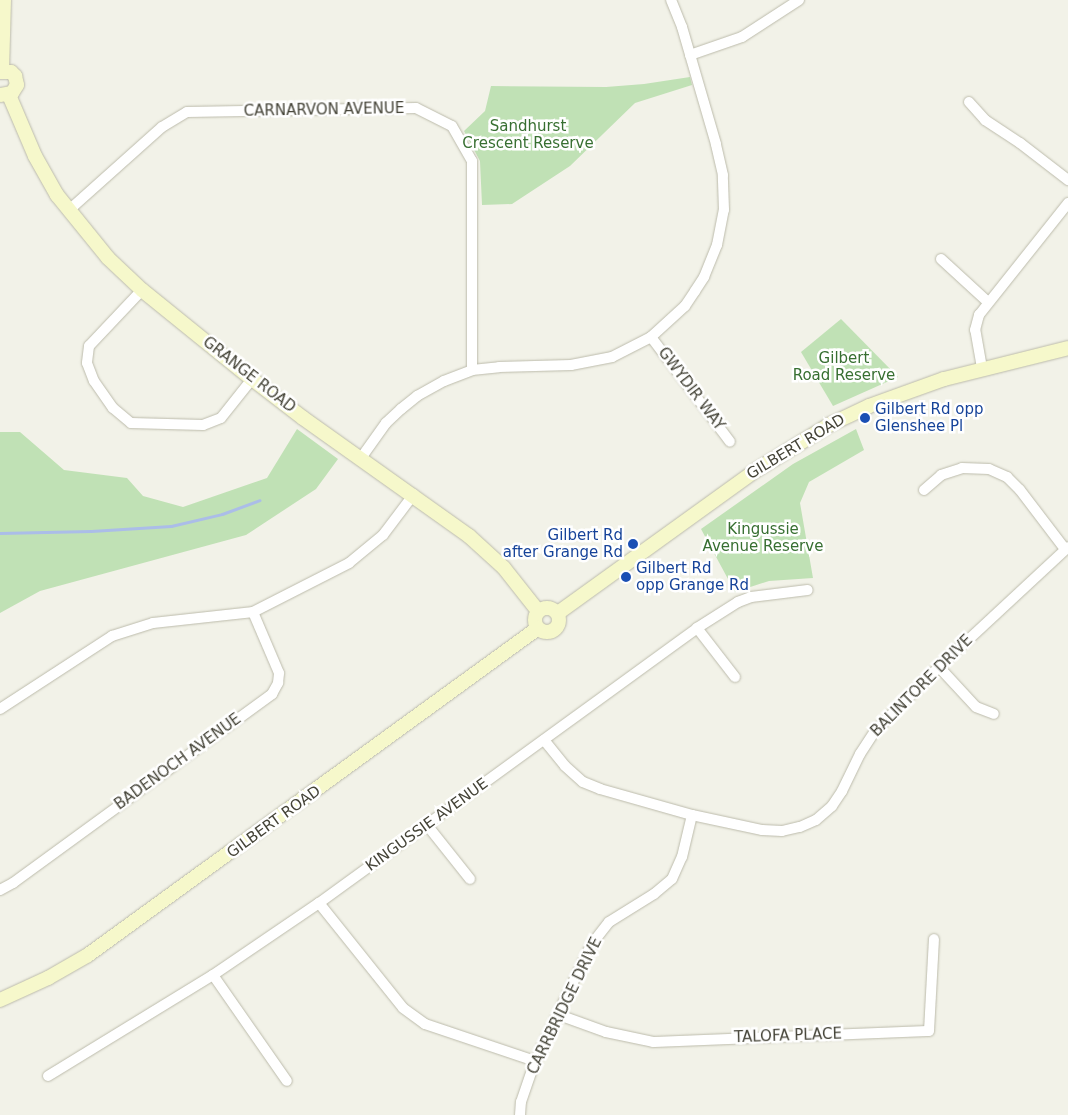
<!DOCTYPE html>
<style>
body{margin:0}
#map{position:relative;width:1068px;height:1115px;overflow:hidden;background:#f2f2e8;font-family:"DejaVu Sans",sans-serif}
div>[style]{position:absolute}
.green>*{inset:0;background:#c0e1b5}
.stream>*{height:3px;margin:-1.5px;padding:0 1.5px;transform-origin:1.5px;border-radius:1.5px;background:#abbde8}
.roads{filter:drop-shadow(0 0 1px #bcbbab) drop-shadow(0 0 1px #bcbbab)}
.street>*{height:10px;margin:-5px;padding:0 5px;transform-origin:5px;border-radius:5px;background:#fff}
.secondary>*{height:14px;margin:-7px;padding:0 7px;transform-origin:7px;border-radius:7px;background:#f6f8cb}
.secondary>.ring{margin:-7px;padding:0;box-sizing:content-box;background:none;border:14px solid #f6f8cb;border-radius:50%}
.dots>*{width:14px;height:14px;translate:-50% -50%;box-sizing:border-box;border:2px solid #fff;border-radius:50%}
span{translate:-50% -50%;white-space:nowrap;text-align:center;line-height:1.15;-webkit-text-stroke:5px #fff;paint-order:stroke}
.street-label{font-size:15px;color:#444337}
.park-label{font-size:15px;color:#376f31}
.transit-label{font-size:15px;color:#164399}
.left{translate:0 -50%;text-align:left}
.right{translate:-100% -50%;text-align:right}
</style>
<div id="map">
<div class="green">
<div style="clip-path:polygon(690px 77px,692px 85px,635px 103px,570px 166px,512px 204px,482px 205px,480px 161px,464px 131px,485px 111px,491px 86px,606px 87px,644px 84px)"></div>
<div style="clip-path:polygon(841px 319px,898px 377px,833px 406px,801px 352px)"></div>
<div style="clip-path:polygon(297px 429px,338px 459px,316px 489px,246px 535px,40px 591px,0 613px,0 432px,20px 432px,64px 470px,127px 478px,143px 496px,183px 507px,267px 478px)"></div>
<div style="clip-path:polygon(856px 429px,864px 450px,809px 482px,800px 503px,813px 578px,769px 581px,735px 592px,701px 529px,793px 464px)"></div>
</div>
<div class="stream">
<div style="left:0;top:533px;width:91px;rotate:-1.3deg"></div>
<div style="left:91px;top:531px;width:80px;rotate:-3.6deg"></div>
<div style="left:171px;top:526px;width:52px;rotate:-13.2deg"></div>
<div style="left:222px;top:514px;width:40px;rotate:-20.2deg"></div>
</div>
<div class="roads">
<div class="street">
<div style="left:690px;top:55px;width:55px;rotate:-19.1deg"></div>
<div style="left:742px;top:37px;width:68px;rotate:-33deg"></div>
<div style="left:969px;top:102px;width:24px;rotate:48deg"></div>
<div style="left:985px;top:120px;width:42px;rotate:33.3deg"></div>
<div style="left:1020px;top:143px;width:61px;rotate:37.6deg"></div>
<div style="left:68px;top:211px;width:126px;rotate:-41.8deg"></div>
<div style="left:162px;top:127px;width:29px;rotate:-31deg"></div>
<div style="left:187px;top:112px;width:229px;rotate:-1deg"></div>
<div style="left:416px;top:108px;width:40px;rotate:26.6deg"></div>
<div style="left:452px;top:126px;width:40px;rotate:60.3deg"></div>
<div style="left:472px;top:161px;width:209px;rotate:90deg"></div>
<div style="left:941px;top:259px;width:64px;rotate:42.5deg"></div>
<div style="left:142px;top:290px;width:77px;rotate:133.4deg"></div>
<div style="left:89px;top:346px;width:17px;rotate:97deg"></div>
<div style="left:87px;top:363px;width:19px;rotate:69deg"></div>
<div style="left:94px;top:381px;width:33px;rotate:55deg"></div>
<div style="left:113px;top:408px;width:23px;rotate:40deg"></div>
<div style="left:131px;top:423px;width:72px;rotate:1.6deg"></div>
<div style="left:203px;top:425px;width:19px;rotate:-21deg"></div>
<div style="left:221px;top:418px;width:50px;rotate:-51.5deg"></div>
<div style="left:651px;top:337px;width:131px;rotate:53deg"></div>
<div style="left:982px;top:368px;width:39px;rotate:-100deg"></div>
<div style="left:975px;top:330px;width:16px;rotate:-75deg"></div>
<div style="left:979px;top:315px;width:143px;rotate:-51.5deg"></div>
<div style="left:361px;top:458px;width:43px;rotate:-54.5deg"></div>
<div style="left:386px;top:423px;width:21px;rotate:-43deg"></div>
<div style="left:401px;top:409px;width:21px;rotate:-39deg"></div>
<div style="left:417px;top:396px;width:31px;rotate:-29deg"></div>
<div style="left:444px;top:381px;width:30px;rotate:-21deg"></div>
<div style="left:472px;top:370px;width:27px;rotate:-6deg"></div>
<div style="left:499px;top:367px;width:72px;rotate:-1.6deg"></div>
<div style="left:571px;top:365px;width:42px;rotate:-11deg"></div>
<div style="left:612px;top:357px;width:44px;rotate:-27.1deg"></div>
<div style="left:651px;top:337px;width:46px;rotate:-42.4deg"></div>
<div style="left:685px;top:306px;width:18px;rotate:-56deg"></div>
<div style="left:695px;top:291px;width:17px;rotate:-57deg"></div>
<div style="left:704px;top:277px;width:35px;rotate:-68deg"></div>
<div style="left:717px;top:245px;width:36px;rotate:-79deg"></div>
<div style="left:724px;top:210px;width:35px;rotate:-92deg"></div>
<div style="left:723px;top:175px;width:32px;rotate:-103deg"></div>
<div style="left:716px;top:144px;width:122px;rotate:-106.2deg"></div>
<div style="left:682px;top:27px;width:29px;rotate:-112deg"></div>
<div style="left:924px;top:490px;width:23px;rotate:-41deg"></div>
<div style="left:941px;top:475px;width:22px;rotate:-18deg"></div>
<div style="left:962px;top:468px;width:27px;rotate:2deg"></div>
<div style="left:989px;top:469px;width:20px;rotate:24deg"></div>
<div style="left:1007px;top:477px;width:18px;rotate:45deg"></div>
<div style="left:1020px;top:490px;width:74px;rotate:52.7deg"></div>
<div style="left:697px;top:628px;width:62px;rotate:52.2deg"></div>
<div style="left:939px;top:667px;width:54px;rotate:47.2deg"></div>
<div style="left:976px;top:707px;width:19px;rotate:21deg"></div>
<div style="left:0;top:709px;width:134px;rotate:-33.1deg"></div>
<div style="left:112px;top:636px;width:43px;rotate:-17.6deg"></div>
<div style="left:153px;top:623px;width:101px;rotate:-6.3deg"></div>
<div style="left:253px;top:612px;width:108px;rotate:-27deg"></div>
<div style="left:349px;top:563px;width:44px;rotate:-39.5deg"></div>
<div style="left:383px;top:535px;width:51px;rotate:-52.9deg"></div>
<div style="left:544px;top:740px;width:33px;rotate:51deg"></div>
<div style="left:565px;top:766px;width:24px;rotate:42deg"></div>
<div style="left:583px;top:782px;width:18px;rotate:22deg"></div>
<div style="left:600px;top:789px;width:96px;rotate:15.8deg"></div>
<div style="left:692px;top:815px;width:72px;rotate:12.1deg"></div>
<div style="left:762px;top:830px;width:20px;rotate:3deg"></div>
<div style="left:782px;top:831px;width:18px;rotate:-13deg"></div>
<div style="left:800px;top:827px;width:17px;rotate:-24deg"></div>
<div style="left:816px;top:820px;width:21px;rotate:-41deg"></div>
<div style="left:832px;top:806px;width:18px;rotate:-56deg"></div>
<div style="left:842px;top:791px;width:41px;rotate:-64.1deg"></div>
<div style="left:860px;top:754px;width:27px;rotate:-57deg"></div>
<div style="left:875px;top:731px;width:91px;rotate:-45deg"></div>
<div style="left:939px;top:667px;width:176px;rotate:-42.9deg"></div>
<div style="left:427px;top:825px;width:69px;rotate:51.5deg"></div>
<div style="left:0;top:890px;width:15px;rotate:-28deg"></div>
<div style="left:13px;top:883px;width:321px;rotate:-36.1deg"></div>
<div style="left:272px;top:694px;width:13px;rotate:-61deg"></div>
<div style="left:278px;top:683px;width:10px;rotate:-84deg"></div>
<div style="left:279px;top:673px;width:66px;rotate:-113.1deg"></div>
<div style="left:319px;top:903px;width:134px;rotate:51.3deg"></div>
<div style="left:403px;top:1008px;width:27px;rotate:36deg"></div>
<div style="left:425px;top:1024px;width:116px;rotate:18.6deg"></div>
<div style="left:213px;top:975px;width:129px;rotate:55.1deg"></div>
<div style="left:559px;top:1015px;width:50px;rotate:19.9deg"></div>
<div style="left:606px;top:1032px;width:48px;rotate:12deg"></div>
<div style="left:653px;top:1042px;width:276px;rotate:-2.3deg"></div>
<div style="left:929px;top:1031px;width:92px;rotate:-86.9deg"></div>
<div style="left:48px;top:1076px;width:193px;rotate:-31.5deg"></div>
<div style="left:213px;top:975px;width:128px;rotate:-34.2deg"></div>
<div style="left:319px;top:903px;width:467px;rotate:-36deg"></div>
<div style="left:697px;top:628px;width:49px;rotate:-32.4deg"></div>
<div style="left:738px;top:602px;width:14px;rotate:-21deg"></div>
<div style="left:751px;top:597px;width:57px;rotate:-7deg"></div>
<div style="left:520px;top:1115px;width:13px;rotate:-86deg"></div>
<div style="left:521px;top:1102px;width:43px;rotate:-71.1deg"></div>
<div style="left:535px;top:1061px;width:129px;rotate:-64.2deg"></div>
<div style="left:591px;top:945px;width:29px;rotate:-52deg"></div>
<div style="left:609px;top:922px;width:53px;rotate:-31.9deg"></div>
<div style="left:654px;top:894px;width:23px;rotate:-40deg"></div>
<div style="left:672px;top:879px;width:24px;rotate:-66deg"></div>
<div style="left:682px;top:857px;width:43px;rotate:-76.6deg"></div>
</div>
<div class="secondary">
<div style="left:2px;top:71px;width:71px;rotate:-88.4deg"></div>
<div style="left:0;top:72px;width:11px"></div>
<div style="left:11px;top:72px;width:6px;rotate:45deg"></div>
<div style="left:15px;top:76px;width:9px;rotate:77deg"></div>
<div style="left:17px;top:85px;width:9px;rotate:122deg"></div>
<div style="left:12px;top:93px;width:11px;rotate:170deg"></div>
<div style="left:9px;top:95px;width:66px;rotate:66.9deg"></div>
<div style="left:35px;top:156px;width:45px;rotate:60.6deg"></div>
<div style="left:57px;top:195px;width:81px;rotate:51deg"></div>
<div style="left:108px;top:258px;width:47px;rotate:43.3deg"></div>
<div style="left:142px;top:290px;width:141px;rotate:39deg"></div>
<div style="left:252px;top:379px;width:64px;rotate:37.4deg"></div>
<div style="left:303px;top:418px;width:204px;rotate:35.4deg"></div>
<div style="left:469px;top:536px;width:47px;rotate:42.4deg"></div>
<div style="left:504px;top:568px;width:55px;rotate:51.7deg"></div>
<div class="ring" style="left:535px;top:608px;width:10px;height:10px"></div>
<div style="left:558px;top:613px;width:246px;rotate:-35.8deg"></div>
<div style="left:758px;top:469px;width:86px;rotate:-31.7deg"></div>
<div style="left:831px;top:424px;width:42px;rotate:-25.3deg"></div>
<div style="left:869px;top:406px;width:80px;rotate:-19.8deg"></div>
<div style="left:944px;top:379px;width:128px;rotate:-14deg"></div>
<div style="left:0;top:1000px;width:53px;rotate:-24.6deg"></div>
<div style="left:48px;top:978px;width:46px;rotate:-29.9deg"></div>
<div style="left:88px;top:955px;width:556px;rotate:-36deg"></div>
</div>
</div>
<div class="dots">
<div style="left:865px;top:418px;background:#1a4fb4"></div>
<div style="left:633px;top:544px;background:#1a4fb4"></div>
<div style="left:626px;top:577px;background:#1a4fb4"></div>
</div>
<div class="street-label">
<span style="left:324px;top:110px;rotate:-1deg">CARNARVON AVENUE</span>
<span style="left:249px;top:375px;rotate:38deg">GRANGE ROAD</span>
<span style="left:691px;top:389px;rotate:53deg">GWYDIR WAY</span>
<span style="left:796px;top:447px;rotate:-31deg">GILBERT ROAD</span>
<span style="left:922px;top:686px;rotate:-45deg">BALINTORE DRIVE</span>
<span style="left:178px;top:762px;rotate:-36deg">BADENOCH AVENUE</span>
<span style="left:274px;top:822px;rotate:-36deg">GILBERT ROAD</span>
<span style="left:427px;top:825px;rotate:-36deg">KINGUSSIE AVENUE</span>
<span style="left:565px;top:1006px;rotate:-64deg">CARRBRIDGE DRIVE</span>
<span style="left:788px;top:1036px;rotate:-2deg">TALOFA PLACE</span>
</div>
<div class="park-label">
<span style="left:528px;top:135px">Sandhurst<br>Crescent Reserve</span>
<span style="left:844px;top:367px">Gilbert<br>Road Reserve</span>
<span style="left:763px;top:538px">Kingussie<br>Avenue Reserve</span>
</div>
<div class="transit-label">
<span class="left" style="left:875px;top:418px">Gilbert Rd opp<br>Glenshee Pl</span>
<span class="right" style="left:623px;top:544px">Gilbert Rd<br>after Grange Rd</span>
<span class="left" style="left:636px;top:577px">Gilbert Rd<br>opp Grange Rd</span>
</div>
</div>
